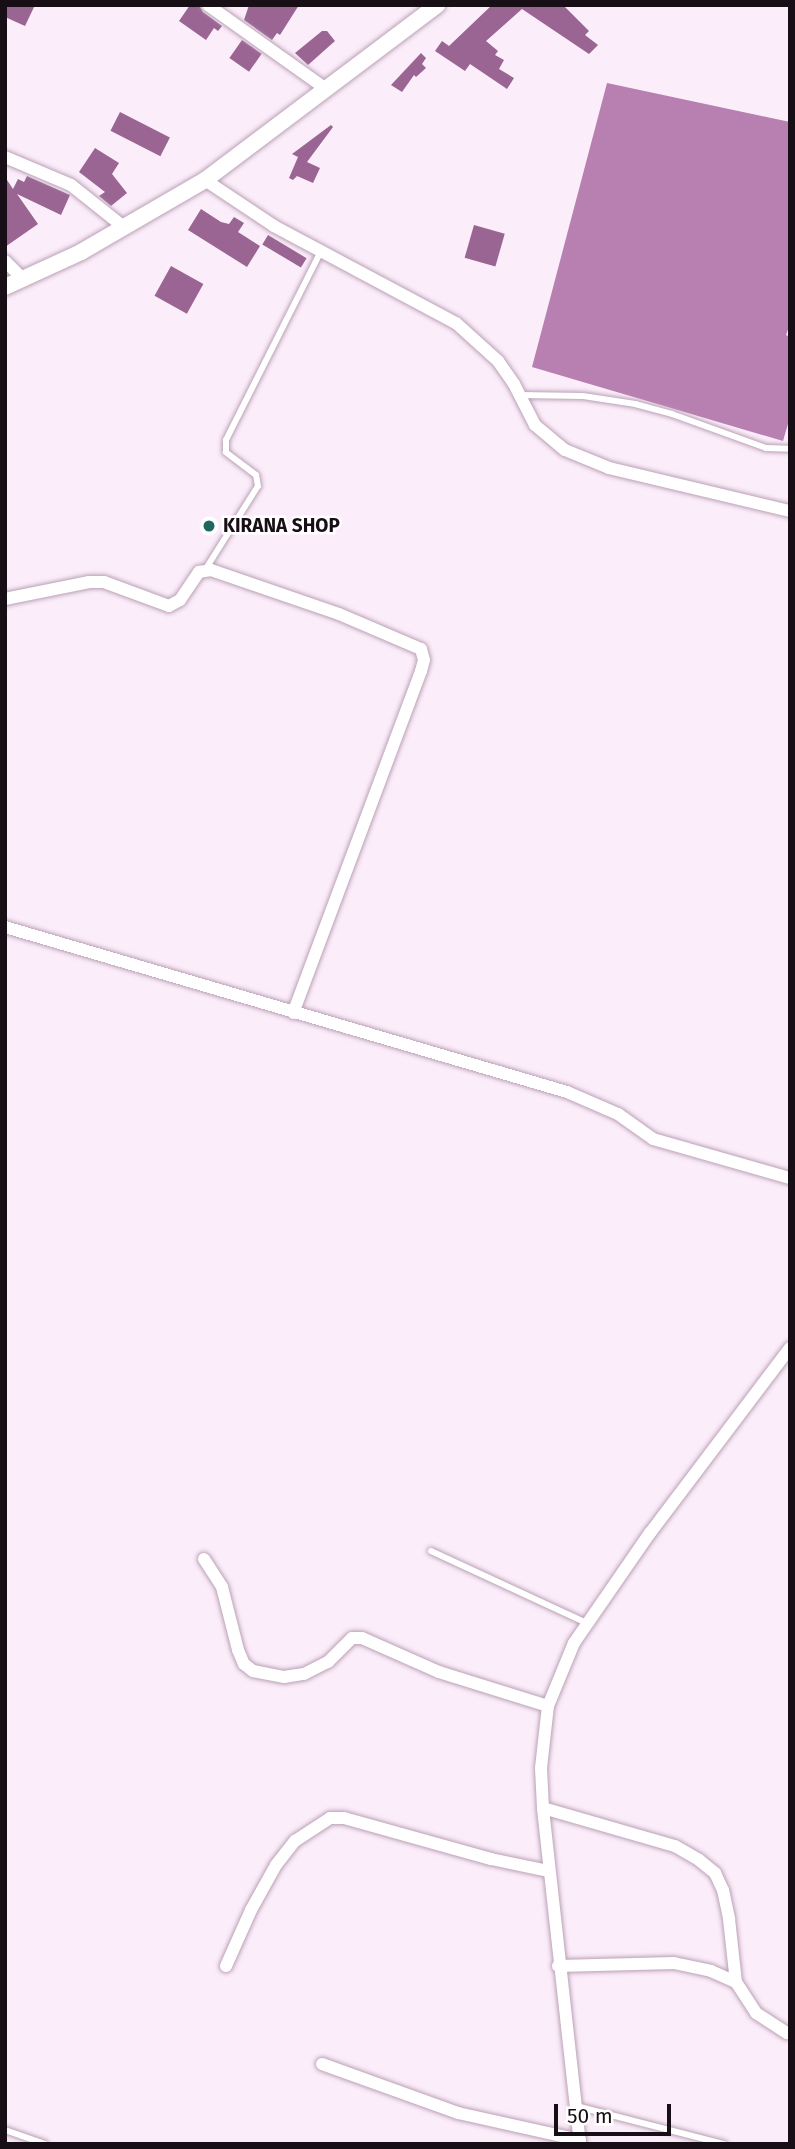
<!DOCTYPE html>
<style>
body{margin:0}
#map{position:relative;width:795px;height:2149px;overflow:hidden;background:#fcedfa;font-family:"Fira Sans",sans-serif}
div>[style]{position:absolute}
.water>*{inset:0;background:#b780b0}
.building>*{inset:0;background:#9a6593;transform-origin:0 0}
.roads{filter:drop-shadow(0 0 2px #baa1b6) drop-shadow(0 0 2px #baa1b6)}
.service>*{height:6px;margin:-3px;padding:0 3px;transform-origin:3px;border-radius:3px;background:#fff}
.minor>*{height:12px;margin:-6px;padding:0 6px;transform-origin:6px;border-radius:6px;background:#fff}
.tertiary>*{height:16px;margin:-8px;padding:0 8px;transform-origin:8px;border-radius:8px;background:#fff}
.dots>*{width:19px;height:19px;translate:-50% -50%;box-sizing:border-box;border:4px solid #fff;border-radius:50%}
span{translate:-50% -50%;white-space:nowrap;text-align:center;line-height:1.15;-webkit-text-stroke:5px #fff;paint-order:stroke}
.poi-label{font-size:19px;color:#180f16;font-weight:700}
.left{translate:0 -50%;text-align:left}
.frame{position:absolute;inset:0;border:7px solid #180f16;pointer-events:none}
.scale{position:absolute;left:554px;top:2104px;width:117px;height:32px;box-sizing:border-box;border:4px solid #180f16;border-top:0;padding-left:9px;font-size:21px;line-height:24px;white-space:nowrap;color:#180f16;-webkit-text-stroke:5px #fff;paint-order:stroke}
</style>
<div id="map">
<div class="water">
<div style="clip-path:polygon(607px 83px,790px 122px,790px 324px,786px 335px,790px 337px,790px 417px,783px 441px,532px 367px)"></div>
</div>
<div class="building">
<div style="clip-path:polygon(5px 5px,35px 5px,25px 26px,5px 17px)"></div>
<div style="clip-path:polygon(190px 5px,199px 5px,203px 12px,222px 26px,218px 31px,214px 28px,206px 40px,179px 21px)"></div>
<div style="clip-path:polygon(249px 5px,299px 5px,280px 35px,277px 33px,272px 40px,244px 20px)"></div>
<div style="clip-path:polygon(492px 5px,563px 5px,589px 31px,585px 35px,598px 45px,589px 54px,522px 9px,486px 41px,498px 51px,495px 55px,504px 60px,499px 69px,514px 78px,507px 89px,470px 64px,465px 71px,435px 51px,442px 41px,449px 46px)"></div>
<div style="clip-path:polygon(322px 31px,327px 31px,335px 41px,308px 65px,295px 53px)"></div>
<div style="left:242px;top:40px;width:24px;height:22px;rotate:35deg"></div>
<div style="clip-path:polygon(421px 53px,426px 58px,422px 64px,426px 68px,416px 77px,414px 75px,402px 92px,391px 85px)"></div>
<div style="left:120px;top:112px;width:56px;height:21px;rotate:27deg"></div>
<div style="clip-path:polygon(331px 125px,333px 127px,307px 162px,320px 168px,313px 183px,297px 176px,293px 180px,289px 178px,298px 157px,292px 154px)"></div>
<div style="clip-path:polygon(95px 148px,119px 163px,112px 174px,127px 193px,111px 206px,99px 196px,105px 192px,79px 172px)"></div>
<div style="clip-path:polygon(27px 176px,70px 195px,61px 215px,17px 194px,38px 224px,5px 247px,5px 177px,13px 189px,18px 179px,24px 182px)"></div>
<div style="clip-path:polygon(201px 209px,221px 222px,229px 224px,234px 217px,244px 223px,238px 232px,260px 246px,247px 267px,188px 230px)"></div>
<div style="left:474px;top:225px;width:32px;height:34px;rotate:16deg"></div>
<div style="left:268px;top:235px;width:45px;height:11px;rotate:31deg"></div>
<div style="left:171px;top:266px;width:37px;height:34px;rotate:29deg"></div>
</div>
<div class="roads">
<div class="service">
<div style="left:520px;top:395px;width:63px;rotate:0.9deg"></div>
<div style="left:583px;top:396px;width:53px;rotate:8.7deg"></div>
<div style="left:635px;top:404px;width:38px;rotate:15deg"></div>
<div style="left:672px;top:414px;width:100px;rotate:19.9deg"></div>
<div style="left:766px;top:448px;width:24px;rotate:2deg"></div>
<div style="left:205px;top:570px;width:99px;rotate:-57.8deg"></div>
<div style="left:258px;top:486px;width:11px;rotate:-100deg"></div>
<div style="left:256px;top:475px;width:38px;rotate:-143deg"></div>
<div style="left:226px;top:452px;width:12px;rotate:-90deg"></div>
<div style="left:226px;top:440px;width:212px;rotate:-63.3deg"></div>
<div style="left:431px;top:1551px;width:172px;rotate:24.8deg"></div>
<div style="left:576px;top:2106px;width:153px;rotate:14.4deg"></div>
<div style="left:5px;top:2130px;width:42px;rotate:19.3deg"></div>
</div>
<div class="minor">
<div style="left:208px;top:5px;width:143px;rotate:35.4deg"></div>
<div style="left:5px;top:157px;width:72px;rotate:23deg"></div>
<div style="left:71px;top:185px;width:69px;rotate:38.5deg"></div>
<div style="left:205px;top:180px;width:83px;rotate:33.7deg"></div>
<div style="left:274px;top:226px;width:206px;rotate:28.1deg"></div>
<div style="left:456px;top:323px;width:57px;rotate:42.1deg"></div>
<div style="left:498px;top:361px;width:28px;rotate:55deg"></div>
<div style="left:514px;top:384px;width:46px;rotate:62.9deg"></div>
<div style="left:535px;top:425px;width:39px;rotate:40deg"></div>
<div style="left:565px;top:450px;width:48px;rotate:22.2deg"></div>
<div style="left:609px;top:468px;width:186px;rotate:13.4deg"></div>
<div style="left:5px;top:261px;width:25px;rotate:45deg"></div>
<div style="left:5px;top:599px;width:86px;rotate:-11.4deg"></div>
<div style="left:89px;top:582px;width:15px"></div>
<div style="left:104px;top:582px;width:69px;rotate:20.3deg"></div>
<div style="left:169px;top:606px;width:13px;rotate:-29deg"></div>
<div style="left:180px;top:600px;width:34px;rotate:-56deg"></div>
<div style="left:199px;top:572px;width:12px;rotate:-9deg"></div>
<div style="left:211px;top:570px;width:135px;rotate:19deg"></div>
<div style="left:339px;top:614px;width:89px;rotate:23.1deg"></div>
<div style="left:421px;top:649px;width:11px;rotate:75deg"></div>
<div style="left:424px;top:660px;width:11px;rotate:105deg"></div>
<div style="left:421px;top:671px;width:365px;rotate:110.5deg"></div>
<div style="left:5px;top:927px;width:586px;rotate:16.36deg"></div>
<div style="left:567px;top:1092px;width:56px;rotate:23.3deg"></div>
<div style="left:618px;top:1114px;width:43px;rotate:35.5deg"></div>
<div style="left:653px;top:1139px;width:142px;rotate:15.9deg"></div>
<div style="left:204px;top:1559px;width:33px;rotate:57deg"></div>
<div style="left:222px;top:1587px;width:65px;rotate:75.7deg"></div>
<div style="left:238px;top:1650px;width:15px;rotate:67deg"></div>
<div style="left:244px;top:1664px;width:11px;rotate:38deg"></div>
<div style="left:253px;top:1671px;width:32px;rotate:11deg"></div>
<div style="left:284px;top:1677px;width:20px;rotate:-9deg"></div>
<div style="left:304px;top:1674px;width:27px;rotate:-27deg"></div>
<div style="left:328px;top:1662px;width:34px;rotate:-45deg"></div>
<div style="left:352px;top:1638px;width:10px"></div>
<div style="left:362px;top:1638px;width:84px;rotate:23.8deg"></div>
<div style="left:439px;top:1672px;width:114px;rotate:17.3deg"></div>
<div style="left:543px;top:1808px;width:137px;rotate:16.1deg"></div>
<div style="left:675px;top:1846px;width:28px;rotate:30deg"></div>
<div style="left:699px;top:1860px;width:21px;rotate:39deg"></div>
<div style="left:715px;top:1873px;width:19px;rotate:65deg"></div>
<div style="left:723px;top:1890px;width:30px;rotate:78deg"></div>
<div style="left:729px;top:1919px;width:63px;rotate:83.7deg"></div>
<div style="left:736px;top:1982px;width:37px;rotate:57deg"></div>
<div style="left:756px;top:2013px;width:37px;rotate:33deg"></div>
<div style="left:226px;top:1966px;width:61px;rotate:-65.9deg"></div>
<div style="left:251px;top:1910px;width:51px;rotate:-60.9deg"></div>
<div style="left:276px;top:1865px;width:31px;rotate:-52deg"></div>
<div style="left:295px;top:1841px;width:42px;rotate:-33.3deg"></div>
<div style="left:330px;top:1818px;width:14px"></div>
<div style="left:344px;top:1818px;width:153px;rotate:15.6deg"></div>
<div style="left:491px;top:1859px;width:58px;rotate:11.9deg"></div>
<div style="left:558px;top:1966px;width:116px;rotate:-1.5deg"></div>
<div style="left:674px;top:1963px;width:38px;rotate:12deg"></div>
<div style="left:711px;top:1971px;width:27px;rotate:24deg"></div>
<div style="left:322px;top:2064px;width:145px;rotate:19.8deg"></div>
<div style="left:458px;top:2113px;width:125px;rotate:12.5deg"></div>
<div style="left:580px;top:2144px;width:338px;rotate:-96.3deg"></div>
<div style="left:543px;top:1808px;width:40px;rotate:-92.9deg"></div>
<div style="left:541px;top:1768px;width:62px;rotate:-83.6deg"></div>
<div style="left:548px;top:1706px;width:68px;rotate:-67.6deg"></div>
<div style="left:574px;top:1643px;width:134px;rotate:-55.4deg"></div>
<div style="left:650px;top:1533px;width:232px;rotate:-52.9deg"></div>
</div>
<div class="tertiary">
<div style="left:5px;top:287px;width:84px;rotate:-24.7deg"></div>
<div style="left:81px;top:252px;width:143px;rotate:-30.1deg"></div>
<div style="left:205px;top:180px;width:291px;rotate:-37deg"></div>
</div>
</div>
<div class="dots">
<div style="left:209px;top:526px;background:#20675d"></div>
</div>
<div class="poi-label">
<span class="left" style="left:223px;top:526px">KIRANA SHOP</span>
</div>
<div class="frame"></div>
<div class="scale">50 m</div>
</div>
